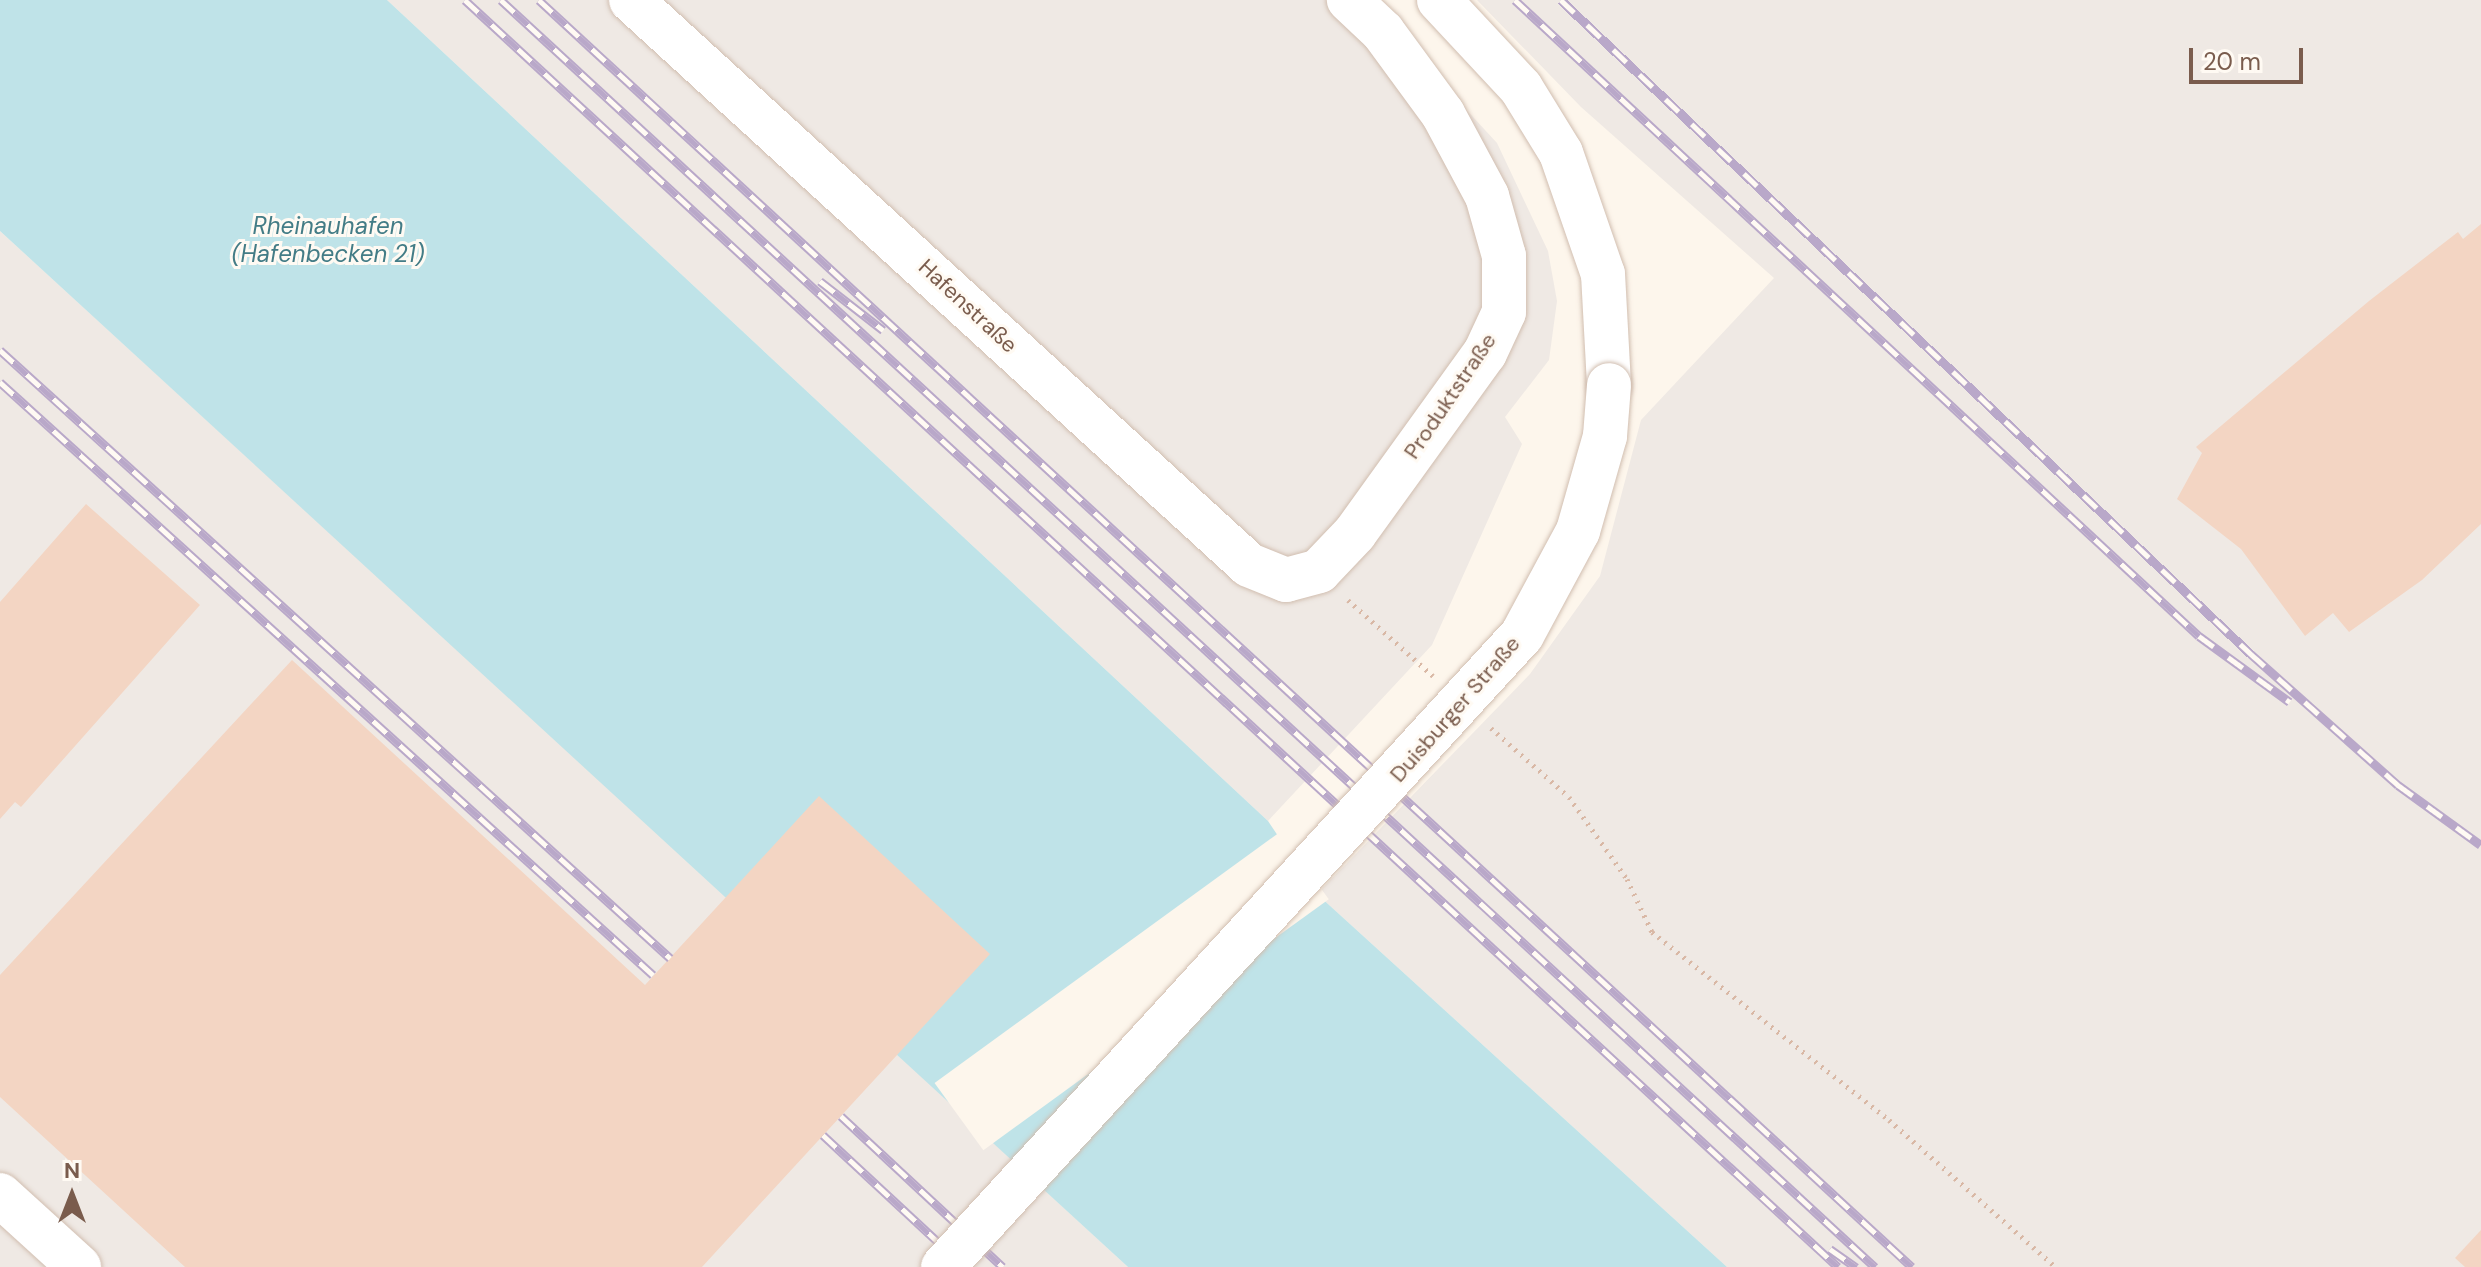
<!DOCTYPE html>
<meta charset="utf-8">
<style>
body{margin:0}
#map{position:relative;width:2481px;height:1267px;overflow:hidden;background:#fdf6ec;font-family:"DM Sans",sans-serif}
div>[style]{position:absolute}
.industrial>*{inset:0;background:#efe9e4}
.water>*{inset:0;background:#bfe3e8}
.pier>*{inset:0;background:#fdf6ec;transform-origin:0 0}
.building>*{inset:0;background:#f3d5c3}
.path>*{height:5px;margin-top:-2.5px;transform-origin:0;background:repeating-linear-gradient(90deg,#d9b8a5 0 2px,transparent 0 8px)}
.roads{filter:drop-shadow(0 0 2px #d1beb0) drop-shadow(0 0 2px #d1beb0)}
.minor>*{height:44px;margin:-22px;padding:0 22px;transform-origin:22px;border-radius:22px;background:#fff}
.rail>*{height:9px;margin-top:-4.5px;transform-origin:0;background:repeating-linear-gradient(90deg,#fffaf3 0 18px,#b9a8c9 0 36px);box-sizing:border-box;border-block:2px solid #b9a8c9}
.bridges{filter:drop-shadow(0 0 2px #d1beb0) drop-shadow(0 0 2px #d1beb0)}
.minor-bridge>*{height:44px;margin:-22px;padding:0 22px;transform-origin:22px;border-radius:22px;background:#fff}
span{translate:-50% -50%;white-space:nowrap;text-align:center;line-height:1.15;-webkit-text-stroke:6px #fffaf3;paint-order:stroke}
.street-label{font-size:22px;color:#7a5c4d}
.water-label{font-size:24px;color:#437c86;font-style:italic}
.north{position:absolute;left:32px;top:1155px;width:80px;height:80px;-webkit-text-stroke:6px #fffaf3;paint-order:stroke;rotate:0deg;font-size:22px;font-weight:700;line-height:32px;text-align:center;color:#7a5c4d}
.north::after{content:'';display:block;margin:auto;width:28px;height:36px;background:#7a5c4d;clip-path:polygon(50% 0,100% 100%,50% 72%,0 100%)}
.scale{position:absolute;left:2189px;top:48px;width:114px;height:36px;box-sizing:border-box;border:4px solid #7a5c4d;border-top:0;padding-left:10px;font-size:24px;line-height:28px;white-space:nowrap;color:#7a5c4d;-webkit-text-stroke:6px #fffaf3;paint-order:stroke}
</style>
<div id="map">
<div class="industrial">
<div style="clip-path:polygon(387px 0,1365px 0,1497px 143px,1548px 251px,1557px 301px,1549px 360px,1505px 417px,1522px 444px,1432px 645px,1268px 821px)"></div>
<div style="clip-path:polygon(1477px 0,2481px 0,2481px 1267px,1727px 1267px,1317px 894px,1530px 674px,1600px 576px,1641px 420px,1774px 278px,1581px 107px)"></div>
<div style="clip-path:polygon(0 231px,753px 921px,1128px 1267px,0 1267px)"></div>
</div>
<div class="water">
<div style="clip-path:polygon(0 0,387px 0,1268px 821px,1317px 894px,1727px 1267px,1128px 1267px,0 231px)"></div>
</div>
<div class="pier">
<div style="left:1280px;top:832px;width:83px;height:427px;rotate:54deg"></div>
</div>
<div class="building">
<div style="clip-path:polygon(2481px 224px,2481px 524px,2422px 580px,2349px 632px,2333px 613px,2305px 636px,2241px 549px,2177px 499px,2202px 453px,2196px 447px,2369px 301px,2458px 232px,2463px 239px)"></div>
<div style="clip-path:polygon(86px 504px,200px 605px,21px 807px,15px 802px,0 819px,0 602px)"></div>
<div style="clip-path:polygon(292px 660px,645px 985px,819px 796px,990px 954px,702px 1267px,185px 1267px,0 1097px,0 975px)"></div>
<div style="clip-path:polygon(2481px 1230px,2481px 1267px,2465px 1267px,2455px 1258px)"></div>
</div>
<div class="path">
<div style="left:1348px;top:600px;width:114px;rotate:41.8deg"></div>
<div style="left:1491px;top:728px;width:104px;rotate:41.5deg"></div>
<div style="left:1569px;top:797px;width:100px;rotate:54.7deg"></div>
<div style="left:1627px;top:879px;width:59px;rotate:64.7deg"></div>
<div style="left:1652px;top:932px;width:303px;rotate:38.4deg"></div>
<div style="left:1889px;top:1120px;width:222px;rotate:41.4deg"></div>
</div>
<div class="roads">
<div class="minor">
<div style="left:631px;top:0;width:837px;rotate:42.43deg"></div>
<div style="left:1249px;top:565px;width:40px;rotate:22deg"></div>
<div style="left:1286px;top:580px;width:34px;rotate:-15deg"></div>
<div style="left:1319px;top:571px;width:52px;rotate:-46.5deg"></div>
<div style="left:1355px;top:533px;width:222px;rotate:-54.2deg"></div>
<div style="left:1485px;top:353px;width:45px;rotate:-65.1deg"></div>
<div style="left:1504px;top:312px;width:56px;rotate:-90deg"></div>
<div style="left:1504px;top:256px;width:62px;rotate:-105.8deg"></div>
<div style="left:1487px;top:196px;width:93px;rotate:-118.2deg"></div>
<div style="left:1443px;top:114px;width:102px;rotate:-126.2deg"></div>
<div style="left:1383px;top:32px;width:47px;rotate:-136.7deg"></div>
<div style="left:1439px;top:0;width:120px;rotate:47deg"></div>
<div style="left:1521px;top:88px;width:76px;rotate:58.4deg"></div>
<div style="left:1561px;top:153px;width:128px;rotate:70.9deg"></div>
<div style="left:1603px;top:274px;width:111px;rotate:86.9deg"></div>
<div style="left:0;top:1195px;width:107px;rotate:42.3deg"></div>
</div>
</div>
<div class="rail">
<div style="left:465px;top:0;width:1868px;rotate:42.7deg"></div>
<div style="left:501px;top:0;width:1869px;rotate:42.68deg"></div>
<div style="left:539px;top:0;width:1868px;rotate:42.7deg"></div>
<div style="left:1515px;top:0;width:934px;rotate:42.92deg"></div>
<div style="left:2199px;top:636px;width:112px;rotate:36deg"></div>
<div style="left:1561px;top:0;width:951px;rotate:43.47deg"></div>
<div style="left:2251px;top:654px;width:197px;rotate:41.7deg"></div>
<div style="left:2398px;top:785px;width:102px;rotate:35.9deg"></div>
<div style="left:820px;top:281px;width:80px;rotate:37.9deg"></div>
<div style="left:0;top:350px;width:905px;rotate:42.22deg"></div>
<div style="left:0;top:382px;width:882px;rotate:42.24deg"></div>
<div style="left:841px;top:1116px;width:221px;rotate:43deg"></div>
<div style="left:823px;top:1135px;width:194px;rotate:42.9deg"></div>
<div style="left:1830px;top:1249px;width:32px;rotate:35deg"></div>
</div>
<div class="bridges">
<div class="minor-bridge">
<div style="left:943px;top:1267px;width:857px;rotate:-47.51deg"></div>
<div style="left:1522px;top:635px;width:118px;rotate:-61.7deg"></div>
<div style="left:1578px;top:531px;width:99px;rotate:-74.1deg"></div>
<div style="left:1605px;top:436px;width:51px;rotate:-85.5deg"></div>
</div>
</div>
<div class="street-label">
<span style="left:968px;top:306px;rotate:43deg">Hafenstraße</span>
<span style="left:1450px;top:396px;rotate:-56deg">Produktstraße</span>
<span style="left:1455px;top:709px;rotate:-49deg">Duisburger Straße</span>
</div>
<div class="water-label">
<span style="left:328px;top:240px">Rheinauhafen<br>(Hafenbecken 21)</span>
</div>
<div class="north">N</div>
<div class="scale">20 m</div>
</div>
